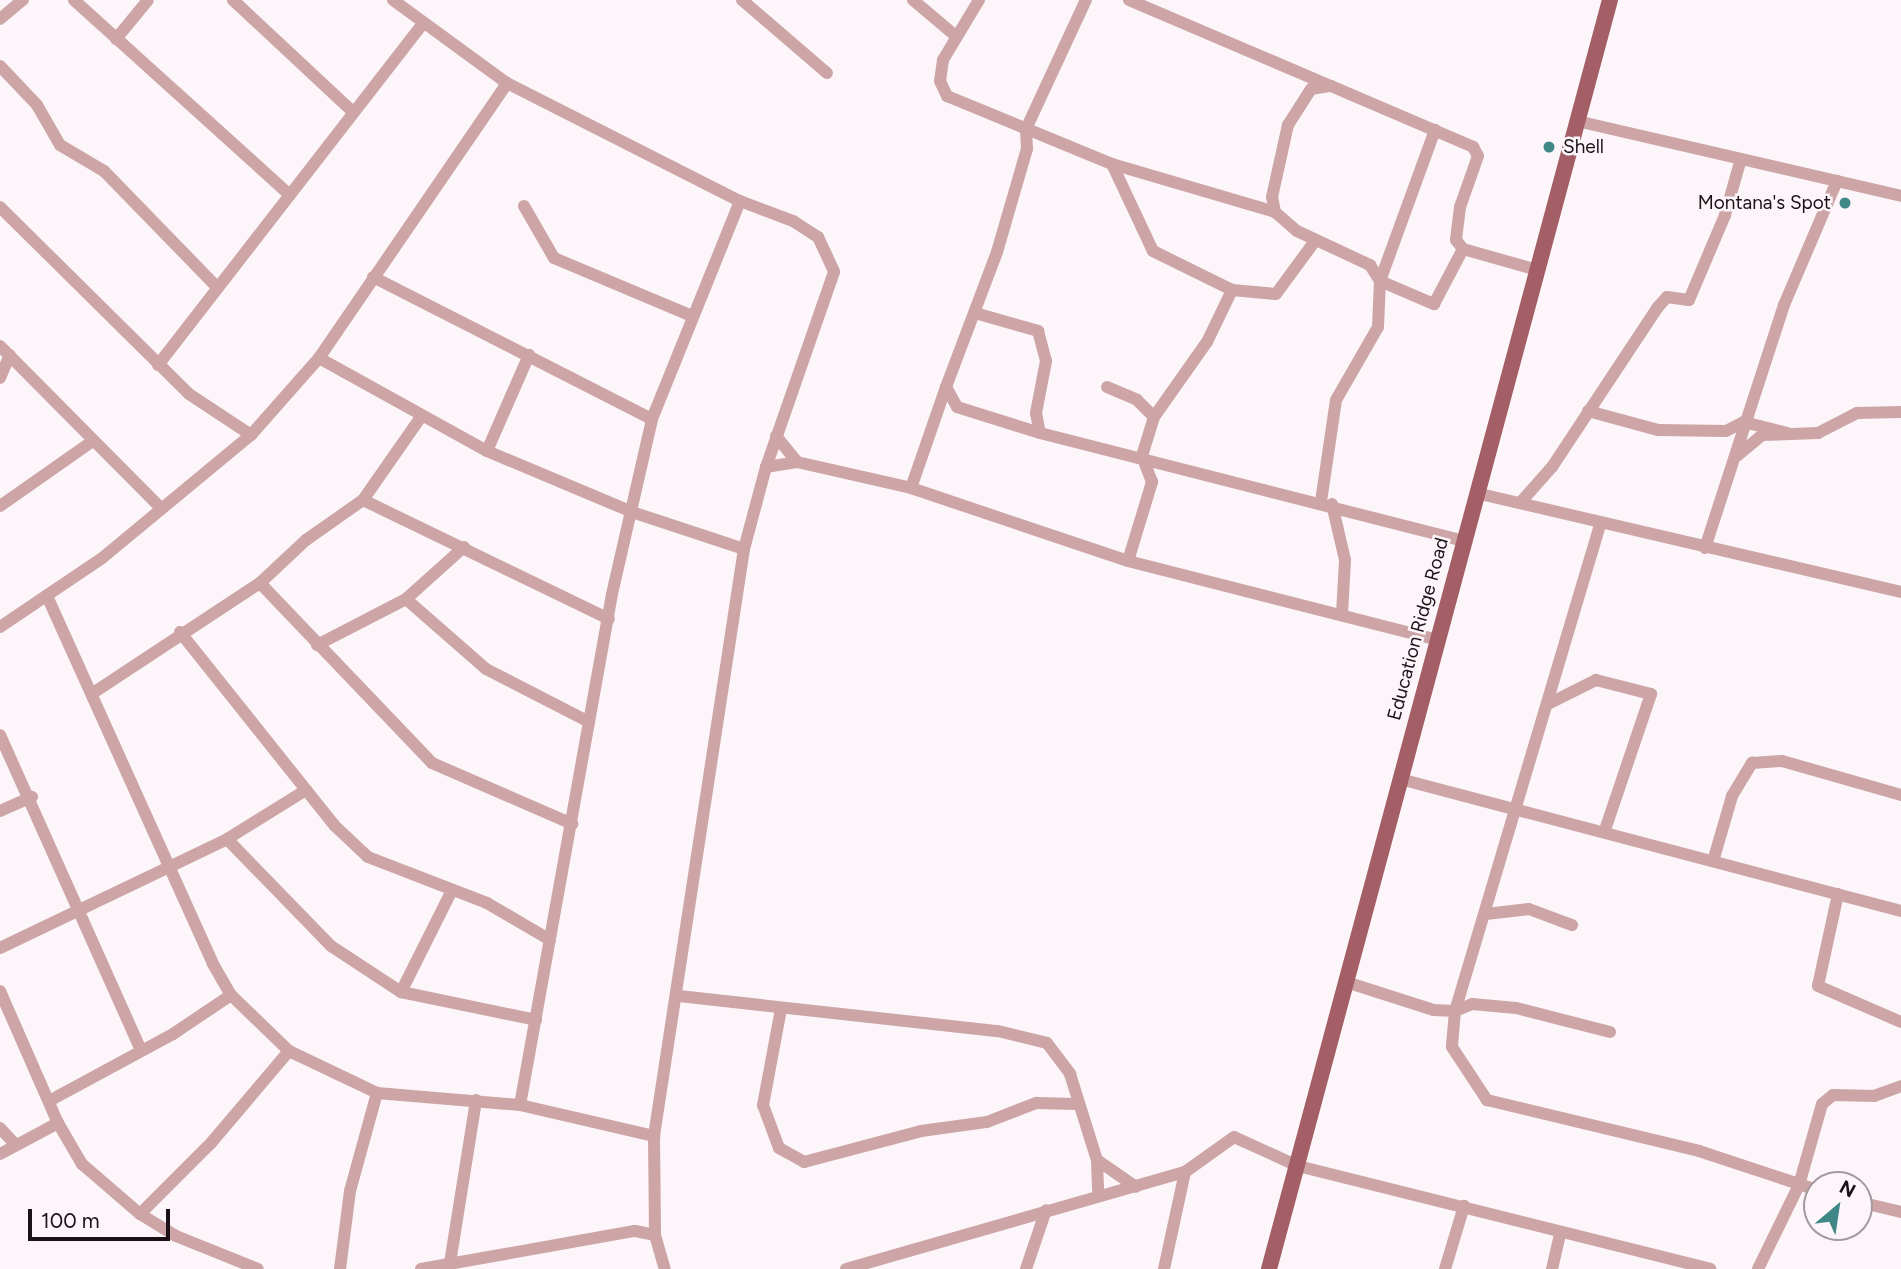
<!DOCTYPE html>
<style>
body{margin:0}
#map{position:relative;width:1901px;height:1269px;overflow:hidden;background:#fcf5f9;font-family:Figtree,sans-serif}
div>[style]{position:absolute}
.minor>*{height:12px;margin:-6px;padding:0 6px;transform-origin:6px;border-radius:6px;background:#cda5a7}
.major>*{height:16px;margin:-8px;padding:0 8px;transform-origin:8px;border-radius:8px;background:#a45f66}
.dots>*{width:19px;height:19px;translate:-50% -50%;box-sizing:border-box;border:4px solid #fcf5f9;border-radius:50%}
span{translate:-50% -50%;white-space:nowrap;text-align:center;line-height:1.15;-webkit-text-stroke:5px #fcf5f9;paint-order:stroke}
.poi-label{font-size:19px;color:#1c1117}
.left{translate:0 -50%;text-align:left}
.right{translate:-100% -50%;text-align:right}
.street-label{font-size:19px;color:#1c1117}
.north{position:absolute;left:1803px;top:1171px;width:70px;height:70px;box-sizing:border-box;background:#fcf5f9;border:2px solid #a29a9f;border-radius:50%;rotate:29deg;font-size:19px;font-weight:700;line-height:28px;text-align:center;color:#1c1117}
.north::after{content:'';display:block;margin:auto;width:24px;height:32px;background:#408887;clip-path:polygon(50% 0,100% 100%,50% 72%,0 100%)}
.scale{position:absolute;left:28px;top:1209px;width:142px;height:32px;box-sizing:border-box;border:4px solid #1c1117;border-top:0;padding-left:9px;font-size:21px;line-height:24px;white-space:nowrap;color:#1c1117;-webkit-text-stroke:5px #fcf5f9;paint-order:stroke}
</style>
<div id="map">
<div class="minor">
<div style="left:74px;top:0;width:290px;rotate:42.1deg"></div>
<div style="left:233px;top:0;width:161px;rotate:43deg"></div>
<div style="left:393px;top:0;width:141px;rotate:36.1deg"></div>
<div style="left:507px;top:83px;width:261px;rotate:26.9deg"></div>
<div style="left:740px;top:201px;width:57px;rotate:20.7deg"></div>
<div style="left:793px;top:221px;width:30px;rotate:33deg"></div>
<div style="left:818px;top:237px;width:38px;rotate:65deg"></div>
<div style="left:834px;top:272px;width:207px;rotate:109.2deg"></div>
<div style="left:766px;top:467px;width:85px;rotate:105deg"></div>
<div style="left:744px;top:549px;width:594px;rotate:98.72deg"></div>
<div style="left:654px;top:1136px;width:99px;rotate:89.4deg"></div>
<div style="left:655px;top:1235px;width:35px;rotate:74deg"></div>
<div style="left:742px;top:0;width:112px;rotate:40.7deg"></div>
<div style="left:913px;top:0;width:57px;rotate:40.1deg"></div>
<div style="left:979px;top:0;width:70px;rotate:121deg"></div>
<div style="left:943px;top:60px;width:21px;rotate:98deg"></div>
<div style="left:940px;top:81px;width:17px;rotate:65deg"></div>
<div style="left:947px;top:96px;width:178px;rotate:22.4deg"></div>
<div style="left:1112px;top:164px;width:170px;rotate:16.4deg"></div>
<div style="left:1275px;top:212px;width:29px;rotate:41deg"></div>
<div style="left:1297px;top:231px;width:81px;rotate:25deg"></div>
<div style="left:1370px;top:265px;width:19px;rotate:58deg"></div>
<div style="left:1380px;top:281px;width:46px;rotate:92.5deg"></div>
<div style="left:1378px;top:327px;width:84px;rotate:119.9deg"></div>
<div style="left:1336px;top:400px;width:102px;rotate:98.4deg"></div>
<div style="left:1129px;top:0;width:216px;rotate:23.1deg"></div>
<div style="left:0;top:19px;width:30px;rotate:-40deg"></div>
<div style="left:116px;top:39px;width:50px;rotate:-50.6deg"></div>
<div style="left:0;top:66px;width:54px;rotate:46.5deg"></div>
<div style="left:37px;top:105px;width:46px;rotate:60.1deg"></div>
<div style="left:60px;top:145px;width:51px;rotate:30.6deg"></div>
<div style="left:104px;top:171px;width:162px;rotate:45.8deg"></div>
<div style="left:1577px;top:121px;width:333px;rotate:13deg"></div>
<div style="left:1112px;top:164px;width:96px;rotate:64.8deg"></div>
<div style="left:1153px;top:251px;width:88px;rotate:26.3deg"></div>
<div style="left:1232px;top:290px;width:44px;rotate:5.2deg"></div>
<div style="left:1276px;top:294px;width:66px;rotate:-53.7deg"></div>
<div style="left:524px;top:206px;width:60px;rotate:60deg"></div>
<div style="left:554px;top:258px;width:150px;rotate:22.8deg"></div>
<div style="left:0;top:207px;width:266px;rotate:44.7deg"></div>
<div style="left:189px;top:394px;width:74px;rotate:33.5deg"></div>
<div style="left:1275px;top:212px;width:15px;rotate:-101deg"></div>
<div style="left:1272px;top:197px;width:74px;rotate:-77.5deg"></div>
<div style="left:1288px;top:125px;width:43px;rotate:-57.4deg"></div>
<div style="left:1311px;top:89px;width:20px;rotate:-9deg"></div>
<div style="left:1331px;top:86px;width:155px;rotate:23.2deg"></div>
<div style="left:1473px;top:147px;width:10px;rotate:61deg"></div>
<div style="left:1478px;top:156px;width:54px;rotate:109.4deg"></div>
<div style="left:1460px;top:207px;width:33px;rotate:97deg"></div>
<div style="left:1456px;top:240px;width:11px;rotate:52deg"></div>
<div style="left:1463px;top:249px;width:77px;rotate:15.8deg"></div>
<div style="left:373px;top:277px;width:313px;rotate:27deg"></div>
<div style="left:1380px;top:281px;width:161px;rotate:-70deg"></div>
<div style="left:1380px;top:281px;width:59px;rotate:23.1deg"></div>
<div style="left:1434px;top:304px;width:62px;rotate:-62.2deg"></div>
<div style="left:975px;top:313px;width:66px;rotate:15.9deg"></div>
<div style="left:1038px;top:331px;width:31px;rotate:75deg"></div>
<div style="left:1046px;top:361px;width:53px;rotate:100.9deg"></div>
<div style="left:1036px;top:413px;width:20px;rotate:79deg"></div>
<div style="left:0;top:346px;width:226px;rotate:45.2deg"></div>
<div style="left:319px;top:358px;width:192px;rotate:29deg"></div>
<div style="left:487px;top:451px;width:157px;rotate:22.8deg"></div>
<div style="left:632px;top:512px;width:118px;rotate:18.3deg"></div>
<div style="left:158px;top:365px;width:433px;rotate:-52.2deg"></div>
<div style="left:0;top:378px;width:25px;rotate:-67deg"></div>
<div style="left:946px;top:387px;width:144px;rotate:-69.3deg"></div>
<div style="left:997px;top:252px;width:107px;rotate:-73.8deg"></div>
<div style="left:1027px;top:149px;width:20px;rotate:-93deg"></div>
<div style="left:1026px;top:129px;width:142px;rotate:-65.1deg"></div>
<div style="left:1107px;top:387px;width:33px;rotate:23deg"></div>
<div style="left:1137px;top:400px;width:24px;rotate:45deg"></div>
<div style="left:1588px;top:411px;width:73px;rotate:15.2deg"></div>
<div style="left:1658px;top:430px;width:68px;rotate:0.8deg"></div>
<div style="left:1726px;top:431px;width:20px;rotate:-27deg"></div>
<div style="left:1744px;top:422px;width:44px;rotate:14.3deg"></div>
<div style="left:776px;top:436px;width:33px;rotate:51deg"></div>
<div style="left:487px;top:451px;width:105px;rotate:-66.4deg"></div>
<div style="left:1737px;top:456px;width:33px;rotate:-40deg"></div>
<div style="left:1762px;top:435px;width:56px;rotate:-2deg"></div>
<div style="left:1818px;top:433px;width:44px;rotate:-27.1deg"></div>
<div style="left:1857px;top:413px;width:44px;rotate:-1.3deg"></div>
<div style="left:766px;top:467px;width:31px;rotate:-9deg"></div>
<div style="left:797px;top:462px;width:117px;rotate:12.8deg"></div>
<div style="left:911px;top:488px;width:229px;rotate:18.6deg"></div>
<div style="left:1128px;top:561px;width:319px;rotate:14.3deg"></div>
<div style="left:911px;top:488px;width:107px;rotate:-70.9deg"></div>
<div style="left:946px;top:387px;width:23px;rotate:61deg"></div>
<div style="left:957px;top:407px;width:87px;rotate:17.4deg"></div>
<div style="left:1040px;top:433px;width:437px;rotate:14.3deg"></div>
<div style="left:1476px;top:493px;width:436px;rotate:13.1deg"></div>
<div style="left:363px;top:500px;width:273px;rotate:25.8deg"></div>
<div style="left:1520px;top:503px;width:48px;rotate:-48.4deg"></div>
<div style="left:1552px;top:467px;width:192px;rotate:-56.5deg"></div>
<div style="left:1658px;top:307px;width:13px;rotate:-48deg"></div>
<div style="left:1667px;top:297px;width:22px;rotate:8deg"></div>
<div style="left:1689px;top:300px;width:92px;rotate:-67deg"></div>
<div style="left:1725px;top:215px;width:58px;rotate:-74.1deg"></div>
<div style="left:1332px;top:504px;width:57px;rotate:76.9deg"></div>
<div style="left:1345px;top:560px;width:54px;rotate:93.2deg"></div>
<div style="left:0;top:506px;width:113px;rotate:-35deg"></div>
<div style="left:1600px;top:525px;width:507px;rotate:106.61deg"></div>
<div style="left:1455px;top:1011px;width:36px;rotate:95deg"></div>
<div style="left:1452px;top:1047px;width:64px;rotate:56.6deg"></div>
<div style="left:1487px;top:1100px;width:218px;rotate:13.5deg"></div>
<div style="left:1699px;top:1151px;width:124px;rotate:18.3deg"></div>
<div style="left:1705px;top:548px;width:256px;rotate:-72deg"></div>
<div style="left:1784px;top:305px;width:135px;rotate:-66.9deg"></div>
<div style="left:1128px;top:561px;width:83px;rotate:-73.1deg"></div>
<div style="left:1152px;top:482px;width:28px;rotate:-111deg"></div>
<div style="left:1142px;top:456px;width:41px;rotate:-72.9deg"></div>
<div style="left:1154px;top:417px;width:92px;rotate:-54.8deg"></div>
<div style="left:1207px;top:342px;width:58px;rotate:-64.3deg"></div>
<div style="left:260px;top:583px;width:249px;rotate:46.3deg"></div>
<div style="left:432px;top:763px;width:153px;rotate:23.5deg"></div>
<div style="left:47px;top:596px;width:404px;rotate:65.7deg"></div>
<div style="left:213px;top:964px;width:36px;rotate:60deg"></div>
<div style="left:231px;top:995px;width:81px;rotate:44deg"></div>
<div style="left:289px;top:1051px;width:98px;rotate:25.5deg"></div>
<div style="left:377px;top:1093px;width:144px;rotate:4.8deg"></div>
<div style="left:520px;top:1105px;width:138px;rotate:13deg"></div>
<div style="left:406px;top:599px;width:106px;rotate:41.2deg"></div>
<div style="left:486px;top:669px;width:116px;rotate:27.2deg"></div>
<div style="left:0;top:627px;width:122px;rotate:-34deg"></div>
<div style="left:101px;top:559px;width:195px;rotate:-39.6deg"></div>
<div style="left:251px;top:435px;width:103px;rotate:-48.6deg"></div>
<div style="left:319px;top:358px;width:333px;rotate:-55.6deg"></div>
<div style="left:180px;top:632px;width:248px;rotate:51.4deg"></div>
<div style="left:335px;top:826px;width:45px;rotate:43.2deg"></div>
<div style="left:368px;top:857px;width:128px;rotate:21.1deg"></div>
<div style="left:487px;top:903px;width:73px;rotate:30.4deg"></div>
<div style="left:317px;top:645px;width:100px;rotate:-27.3deg"></div>
<div style="left:406px;top:599px;width:78px;rotate:-41.9deg"></div>
<div style="left:93px;top:693px;width:200px;rotate:-33.4deg"></div>
<div style="left:260px;top:583px;width:63px;rotate:-43.1deg"></div>
<div style="left:306px;top:540px;width:70px;rotate:-35.1deg"></div>
<div style="left:363px;top:500px;width:101px;rotate:-55.1deg"></div>
<div style="left:1548px;top:704px;width:54px;rotate:-26.6deg"></div>
<div style="left:1596px;top:680px;width:57px;rotate:14.3deg"></div>
<div style="left:1651px;top:694px;width:144px;rotate:108.7deg"></div>
<div style="left:0;top:735px;width:345px;rotate:65.9deg"></div>
<div style="left:1400px;top:779px;width:518px;rotate:14.76deg"></div>
<div style="left:0;top:811px;width:35px;rotate:-24deg"></div>
<div style="left:227px;top:839px;width:149px;rotate:45.8deg"></div>
<div style="left:331px;top:946px;width:84px;rotate:33.3deg"></div>
<div style="left:401px;top:992px;width:138px;rotate:11.7deg"></div>
<div style="left:1714px;top:858px;width:65px;rotate:-73.8deg"></div>
<div style="left:1732px;top:796px;width:39px;rotate:-59deg"></div>
<div style="left:1752px;top:763px;width:30px;rotate:-4deg"></div>
<div style="left:1782px;top:761px;width:124px;rotate:15.9deg"></div>
<div style="left:1838px;top:894px;width:94px;rotate:102.3deg"></div>
<div style="left:1818px;top:986px;width:90px;rotate:23.4deg"></div>
<div style="left:1486px;top:914px;width:43px;rotate:-6.6deg"></div>
<div style="left:1529px;top:909px;width:46px;rotate:20.4deg"></div>
<div style="left:0;top:948px;width:252px;rotate:-25.6deg"></div>
<div style="left:227px;top:839px;width:93px;rotate:-31.8deg"></div>
<div style="left:1346px;top:982px;width:92px;rotate:17.7deg"></div>
<div style="left:1434px;top:1010px;width:21px;rotate:3deg"></div>
<div style="left:1455px;top:1011px;width:18px;rotate:-22deg"></div>
<div style="left:1472px;top:1004px;width:44px;rotate:5.2deg"></div>
<div style="left:1516px;top:1008px;width:97px;rotate:14.3deg"></div>
<div style="left:0;top:991px;width:144px;rotate:66.3deg"></div>
<div style="left:58px;top:1123px;width:48px;rotate:59.7deg"></div>
<div style="left:82px;top:1164px;width:77px;rotate:40.8deg"></div>
<div style="left:140px;top:1214px;width:42px;rotate:31.4deg"></div>
<div style="left:176px;top:1236px;width:88px;rotate:21.9deg"></div>
<div style="left:401px;top:992px;width:114px;rotate:-63.4deg"></div>
<div style="left:679px;top:996px;width:321px;rotate:6.3deg"></div>
<div style="left:998px;top:1031px;width:50px;rotate:13.8deg"></div>
<div style="left:1047px;top:1043px;width:39px;rotate:53deg"></div>
<div style="left:1070px;top:1074px;width:90px;rotate:72.6deg"></div>
<div style="left:1097px;top:1160px;width:35px;rotate:88deg"></div>
<div style="left:781px;top:1009px;width:98px;rotate:100.6deg"></div>
<div style="left:763px;top:1105px;width:46px;rotate:69.6deg"></div>
<div style="left:779px;top:1148px;width:29px;rotate:29deg"></div>
<div style="left:804px;top:1162px;width:121px;rotate:-14.8deg"></div>
<div style="left:921px;top:1131px;width:67px;rotate:-7.8deg"></div>
<div style="left:987px;top:1122px;width:53px;rotate:-21.2deg"></div>
<div style="left:1036px;top:1103px;width:40px;rotate:1.4deg"></div>
<div style="left:49px;top:1101px;width:141px;rotate:-28.4deg"></div>
<div style="left:173px;top:1034px;width:70px;rotate:-33.9deg"></div>
<div style="left:520px;top:1105px;width:519px;rotate:-79.79deg"></div>
<div style="left:612px;top:594px;width:180px;rotate:-77.1deg"></div>
<div style="left:652px;top:419px;width:235px;rotate:-68deg"></div>
<div style="left:0;top:1128px;width:23px;rotate:47deg"></div>
<div style="left:0;top:1154px;width:66px;rotate:-28.1deg"></div>
<div style="left:1097px;top:1160px;width:47px;rotate:34.7deg"></div>
<div style="left:1859px;top:1202px;width:43px;rotate:13.4deg"></div>
<div style="left:140px;top:1214px;width:100px;rotate:-45deg"></div>
<div style="left:211px;top:1143px;width:121px;rotate:-49.7deg"></div>
<div style="left:450px;top:1263px;width:165px;rotate:-80.9deg"></div>
<div style="left:340px;top:1269px;width:79px;rotate:-82.7deg"></div>
<div style="left:350px;top:1191px;width:102px;rotate:-74.6deg"></div>
<div style="left:421px;top:1269px;width:217px;rotate:-10.1deg"></div>
<div style="left:635px;top:1231px;width:20px;rotate:11deg"></div>
<div style="left:846px;top:1269px;width:353px;rotate:-16deg"></div>
<div style="left:1185px;top:1172px;width:60px;rotate:-35.5deg"></div>
<div style="left:1234px;top:1137px;width:70px;rotate:24.4deg"></div>
<div style="left:1298px;top:1166px;width:425px;rotate:14deg"></div>
<div style="left:1026px;top:1269px;width:62px;rotate:-71.3deg"></div>
<div style="left:1164px;top:1269px;width:99px;rotate:-77.8deg"></div>
<div style="left:1445px;top:1269px;width:66px;rotate:-73.2deg"></div>
<div style="left:1552px;top:1269px;width:36px;rotate:-77deg"></div>
<div style="left:1758px;top:1269px;width:93px;rotate:-64deg"></div>
<div style="left:1799px;top:1185px;width:84px;rotate:-74.1deg"></div>
<div style="left:1822px;top:1104px;width:14px;rotate:-39deg"></div>
<div style="left:1833px;top:1095px;width:41px;rotate:1.4deg"></div>
<div style="left:1874px;top:1096px;width:29px;rotate:-20deg"></div>
</div>
<div class="major">
<div style="left:1269px;top:1269px;width:1314px;rotate:-74.96deg"></div>
</div>
<div class="dots">
<div style="left:1549px;top:147px;background:#408887"></div>
<div style="left:1845px;top:203px;background:#408887"></div>
</div>
<div class="poi-label">
<span class="left" style="left:1563px;top:147px">Shell</span>
<span class="right" style="left:1831px;top:203px">Montana's Spot</span>
</div>
<div class="street-label">
<span style="left:1418px;top:629px;rotate:-75deg">Education Ridge Road</span>
</div>
<div class="north">N</div>
<div class="scale">100 m</div>
</div>
